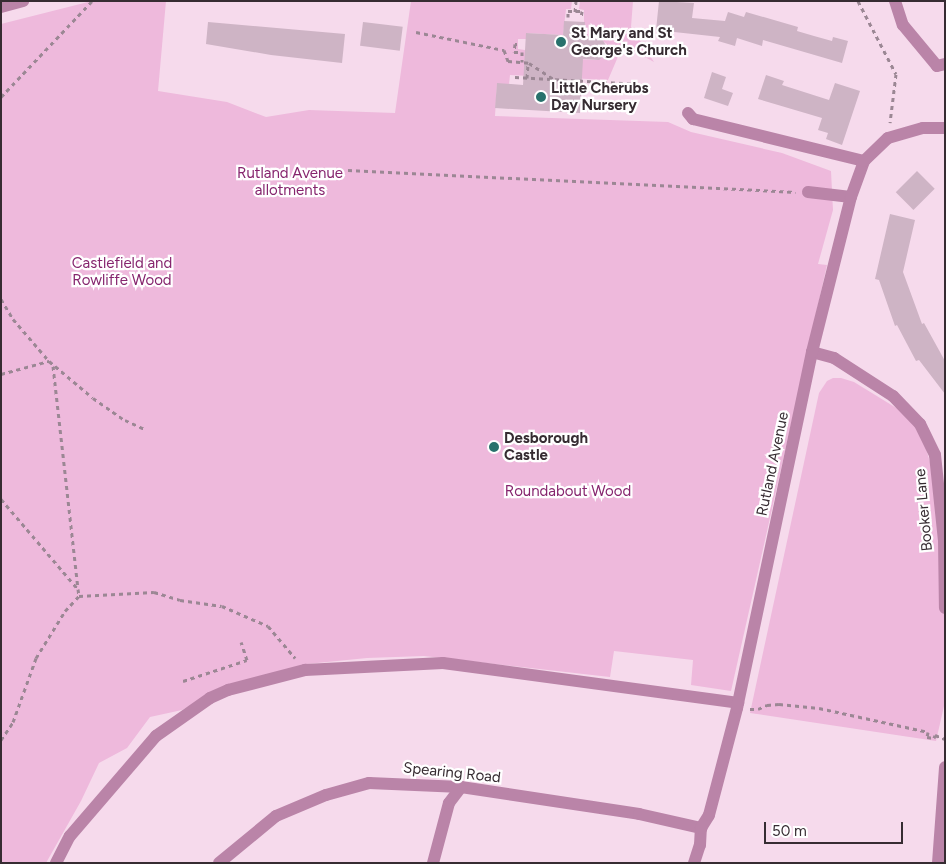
<!DOCTYPE html>
<style>
body{margin:0}
#map{position:relative;width:946px;height:864px;overflow:hidden;background:#f6daec;font-family:Figtree,sans-serif}
div>[style]{position:absolute}
.green>*{inset:0;background:#eeb9dc}
.building>*{inset:0;background:#ceb4c5;transform-origin:0 0}
.path>*{height:3px;margin-top:-1.5px;transform-origin:0;background:repeating-linear-gradient(90deg,#9b8794 0 4px,transparent 0 8px)}
.minor>*{height:12px;margin:-6px;padding:0 6px;transform-origin:6px;border-radius:6px;background:#ba84a8}
.dots>*{width:14px;height:14px;translate:-50% -50%;box-sizing:border-box;border:2px solid #fff;border-radius:50%}
span{translate:-50% -50%;white-space:nowrap;text-align:center;line-height:1.15;-webkit-text-stroke:4.5px #fff;paint-order:stroke}
.poi-label{font-size:15px;color:#362c32;font-weight:700}
.left{translate:0 -50%;text-align:left}
.park-label{font-size:15px;color:#86256e}
.street-label{font-size:15px;color:#362c32}
.frame{position:absolute;inset:0;border:2px solid #362c32;pointer-events:none}
.scale{position:absolute;left:764px;top:822px;width:139px;height:22px;box-sizing:border-box;border:2px solid #362c32;border-top:0;padding-left:6px;font-size:15px;line-height:18px;white-space:nowrap;color:#362c32;-webkit-text-stroke:4px #fff;paint-order:stroke}
</style>
<div id="map">
<div class="green">
<div style="clip-path:polygon(92px 1px,166px 1px,158px 91px,227px 102px,266px 117px,309px 110px,395px 113px,411px 1px,572px 1px,571px 9px,566px 9px,563px 35px,526px 33px,526px 39px,518px 39px,518px 49px,525px 50px,526px 56px,596px 60px,606px 54px,607px 44px,598px 38px,584px 36px,584px 10px,579px 9px,580px 1px,633px 1px,631px 27px,654px 62px,623px 45px,608px 80px,510px 75px,509px 84px,497px 84px,495px 116px,668px 122px,691px 132px,782px 153px,831px 171px,833px 210px,818px 264px,827px 265px,731px 691px,691px 685px,693px 660px,614px 651px,610px 677px,424px 656px,367px 658px,307px 664px,203px 698px,182px 710px,150px 717px,127px 748px,99px 763px,81px 801px,46px 863px,1px 863px,1px 24px)"></div>
<div style="clip-path:polygon(833px 378px,841px 378px,854px 382px,898px 409px,911px 420px,925px 445px,932px 469px,945px 599px,944px 706px,936px 741px,750px 713px,819px 393px,827px 381px)"></div>
</div>
<div class="building">
<div style="clip-path:polygon(659px 1px,694px 3px,692px 18px,725px 21px,728px 12px,744px 17px,746px 12px,798px 27px,797px 31px,814px 36px,832px 41px,833px 37px,848px 41px,842px 63px,763px 40px,762px 46px,737px 38px,735px 46px,718px 41px,720px 37px,656px 30px)"></div>
<div style="clip-path:polygon(564px 21px,585px 22px,584px 36px,601px 37px,608px 49px,606px 54px,599px 60px,583px 59px,580px 113px,495px 108px,497px 83px,523px 85px,526px 33px,563px 35px)"></div>
<div style="clip-path:polygon(208px 22px,345px 34px,342px 63px,271px 55px,206px 44px)"></div>
<div style="left:363px;top:22px;width:40px;height:24px;rotate:7deg"></div>
<div style="clip-path:polygon(712px 72px,726px 77px,722px 89px,733px 93px,728px 106px,704px 98px)"></div>
<div style="clip-path:polygon(766px 75px,784px 81px,782px 85px,829px 100px,835px 83px,860px 91px,842px 145px,826px 139px,828px 133px,818px 130px,822px 118px,758px 99px)"></div>
<div style="left:917px;top:171px;width:25px;height:30px;rotate:45deg"></div>
<div style="clip-path:polygon(890px 214px,915px 220px,903px 272px,922px 324px,924px 323px,945px 361px,945px 394px,919px 360px,916px 361px,897px 325px,895px 326px,879px 280px,875px 279px)"></div>
</div>
<div class="path">
<div style="left:858px;top:1px;width:82px;rotate:62.5deg"></div>
<div style="left:896px;top:74px;width:49px;rotate:97deg"></div>
<div style="left:575px;top:12px;width:11px;rotate:-85deg"></div>
<div style="left:568px;top:17px;width:6px;rotate:-90deg"></div>
<div style="left:568px;top:11px;width:14px"></div>
<div style="left:582px;top:11px;width:7px;rotate:98deg"></div>
<div style="left:416px;top:32px;width:90px;rotate:11.6deg"></div>
<div style="left:504px;top:50px;width:12px;rotate:70deg"></div>
<div style="left:508px;top:61px;width:21px;rotate:5deg"></div>
<div style="left:529px;top:63px;width:31px;rotate:33deg"></div>
<div style="left:517px;top:44px;width:2px;rotate:180deg"></div>
<div style="left:515px;top:44px;width:8px;rotate:97deg"></div>
<div style="left:514px;top:52px;width:8px"></div>
<div style="left:522px;top:52px;width:10px;rotate:90deg"></div>
<div style="left:515px;top:77px;width:125px;rotate:3.2deg"></div>
<div style="left:527px;top:78px;width:16px;rotate:-86deg"></div>
<div style="left:1px;top:97px;width:132px;rotate:-46.5deg"></div>
<div style="left:348px;top:170px;width:448px;rotate:2.8deg"></div>
<div style="left:1px;top:299px;width:23px;rotate:59deg"></div>
<div style="left:13px;top:319px;width:55px;rotate:49.4deg"></div>
<div style="left:53px;top:366px;width:224px;rotate:83.6deg"></div>
<div style="left:1px;top:374px;width:50px;rotate:-15.2deg"></div>
<div style="left:49px;top:361px;width:57px;rotate:40.1deg"></div>
<div style="left:93px;top:398px;width:39px;rotate:35deg"></div>
<div style="left:125px;top:420px;width:23px;rotate:25deg"></div>
<div style="left:1px;top:499px;width:118px;rotate:49.5deg"></div>
<div style="left:78px;top:589px;width:7px;rotate:82deg"></div>
<div style="left:79px;top:596px;width:75px;rotate:-3.1deg"></div>
<div style="left:154px;top:592px;width:27px;rotate:17deg"></div>
<div style="left:180px;top:600px;width:42px;rotate:8.1deg"></div>
<div style="left:222px;top:606px;width:50px;rotate:23.5deg"></div>
<div style="left:268px;top:626px;width:42px;rotate:49.8deg"></div>
<div style="left:183px;top:681px;width:67px;rotate:-18.2deg"></div>
<div style="left:247px;top:660px;width:19px;rotate:-108deg"></div>
<div style="left:750px;top:709px;width:8px"></div>
<div style="left:758px;top:709px;width:10px;rotate:-24deg"></div>
<div style="left:767px;top:705px;width:12px;rotate:-5deg"></div>
<div style="left:779px;top:704px;width:40px;rotate:5.7deg"></div>
<div style="left:819px;top:708px;width:112px;rotate:12.4deg"></div>
<div style="left:928px;top:732px;width:5px;rotate:101deg"></div>
<div style="left:927px;top:737px;width:7px;rotate:8deg"></div>
<div style="left:934px;top:738px;width:3px;rotate:-72deg"></div>
<div style="left:935px;top:735px;width:11px;rotate:22deg"></div>
<div style="left:1px;top:740px;width:22px;rotate:-56deg"></div>
<div style="left:13px;top:722px;width:68px;rotate:-70.2deg"></div>
<div style="left:36px;top:658px;width:55px;rotate:-58.3deg"></div>
<div style="left:65px;top:611px;width:21px;rotate:-47deg"></div>
</div>
<div class="minor">
<div style="left:895px;top:1px;width:25px;rotate:72deg"></div>
<div style="left:903px;top:25px;width:53px;rotate:50.3deg"></div>
<div style="left:937px;top:66px;width:8px;rotate:-14deg"></div>
<div style="left:1px;top:7px;width:23px;rotate:-15deg"></div>
<div style="left:688px;top:113px;width:8px;rotate:50deg"></div>
<div style="left:693px;top:119px;width:176px;rotate:13.8deg"></div>
<div style="left:808px;top:192px;width:43px;rotate:6.6deg"></div>
<div style="left:812px;top:352px;width:23px;rotate:15deg"></div>
<div style="left:834px;top:358px;width:70px;rotate:32.8deg"></div>
<div style="left:893px;top:396px;width:39px;rotate:46deg"></div>
<div style="left:920px;top:424px;width:34px;rotate:64deg"></div>
<div style="left:935px;top:455px;width:85px;rotate:84deg"></div>
<div style="left:944px;top:540px;width:68px;rotate:89.2deg"></div>
<div style="left:56px;top:863px;width:30px;rotate:-63deg"></div>
<div style="left:70px;top:836px;width:132px;rotate:-49.3deg"></div>
<div style="left:156px;top:736px;width:66px;rotate:-35.1deg"></div>
<div style="left:210px;top:698px;width:20px;rotate:-24deg"></div>
<div style="left:228px;top:690px;width:80px;rotate:-14.6deg"></div>
<div style="left:305px;top:670px;width:138px;rotate:-2.9deg"></div>
<div style="left:443px;top:663px;width:298px;rotate:7.7deg"></div>
<div style="left:219px;top:863px;width:74px;rotate:-39.5deg"></div>
<div style="left:276px;top:816px;width:54px;rotate:-22.8deg"></div>
<div style="left:326px;top:795px;width:45px;rotate:-15.6deg"></div>
<div style="left:369px;top:783px;width:92px;rotate:2.5deg"></div>
<div style="left:461px;top:787px;width:180px;rotate:8.6deg"></div>
<div style="left:639px;top:814px;width:64px;rotate:12.7deg"></div>
<div style="left:433px;top:863px;width:62px;rotate:-75.1deg"></div>
<div style="left:449px;top:803px;width:20px;rotate:-53deg"></div>
<div style="left:694px;top:863px;width:19px;rotate:-72deg"></div>
<div style="left:700px;top:845px;width:17px;rotate:-87deg"></div>
<div style="left:701px;top:828px;width:15px;rotate:-58deg"></div>
<div style="left:709px;top:815px;width:111px;rotate:-75.3deg"></div>
<div style="left:737px;top:708px;width:364px;rotate:-78.1deg"></div>
<div style="left:812px;top:352px;width:160px;rotate:-75.9deg"></div>
<div style="left:851px;top:197px;width:38px;rotate:-70deg"></div>
<div style="left:864px;top:161px;width:33px;rotate:-44deg"></div>
<div style="left:888px;top:138px;width:36px;rotate:-16deg"></div>
<div style="left:923px;top:128px;width:22px"></div>
<div style="left:938px;top:863px;width:96px;rotate:-85.8deg"></div>
</div>
<div class="dots">
<div style="left:561px;top:42px;background:#28716c"></div>
<div style="left:541px;top:97px;background:#28716c"></div>
<div style="left:494px;top:447px;background:#28716c"></div>
</div>
<div class="poi-label">
<span class="left" style="left:571px;top:42px">St Mary and St<br>George's Church</span>
<span class="left" style="left:551px;top:97px">Little Cherubs<br>Day Nursery</span>
<span class="left" style="left:504px;top:447px">Desborough<br>Castle</span>
</div>
<div class="park-label">
<span style="left:290px;top:182px">Rutland Avenue<br>allotments</span>
<span style="left:122px;top:272px">Castlefield and<br>Rowliffe Wood</span>
<span style="left:568px;top:492px">Roundabout Wood</span>
</div>
<div class="street-label">
<span style="left:773px;top:464px;rotate:-78deg">Rutland Avenue</span>
<span style="left:924px;top:510px;rotate:-95deg">Booker Lane</span>
<span style="left:452px;top:773px;rotate:6deg">Spearing Road</span>
</div>
<div class="frame"></div>
<div class="scale">50 m</div>
</div>
